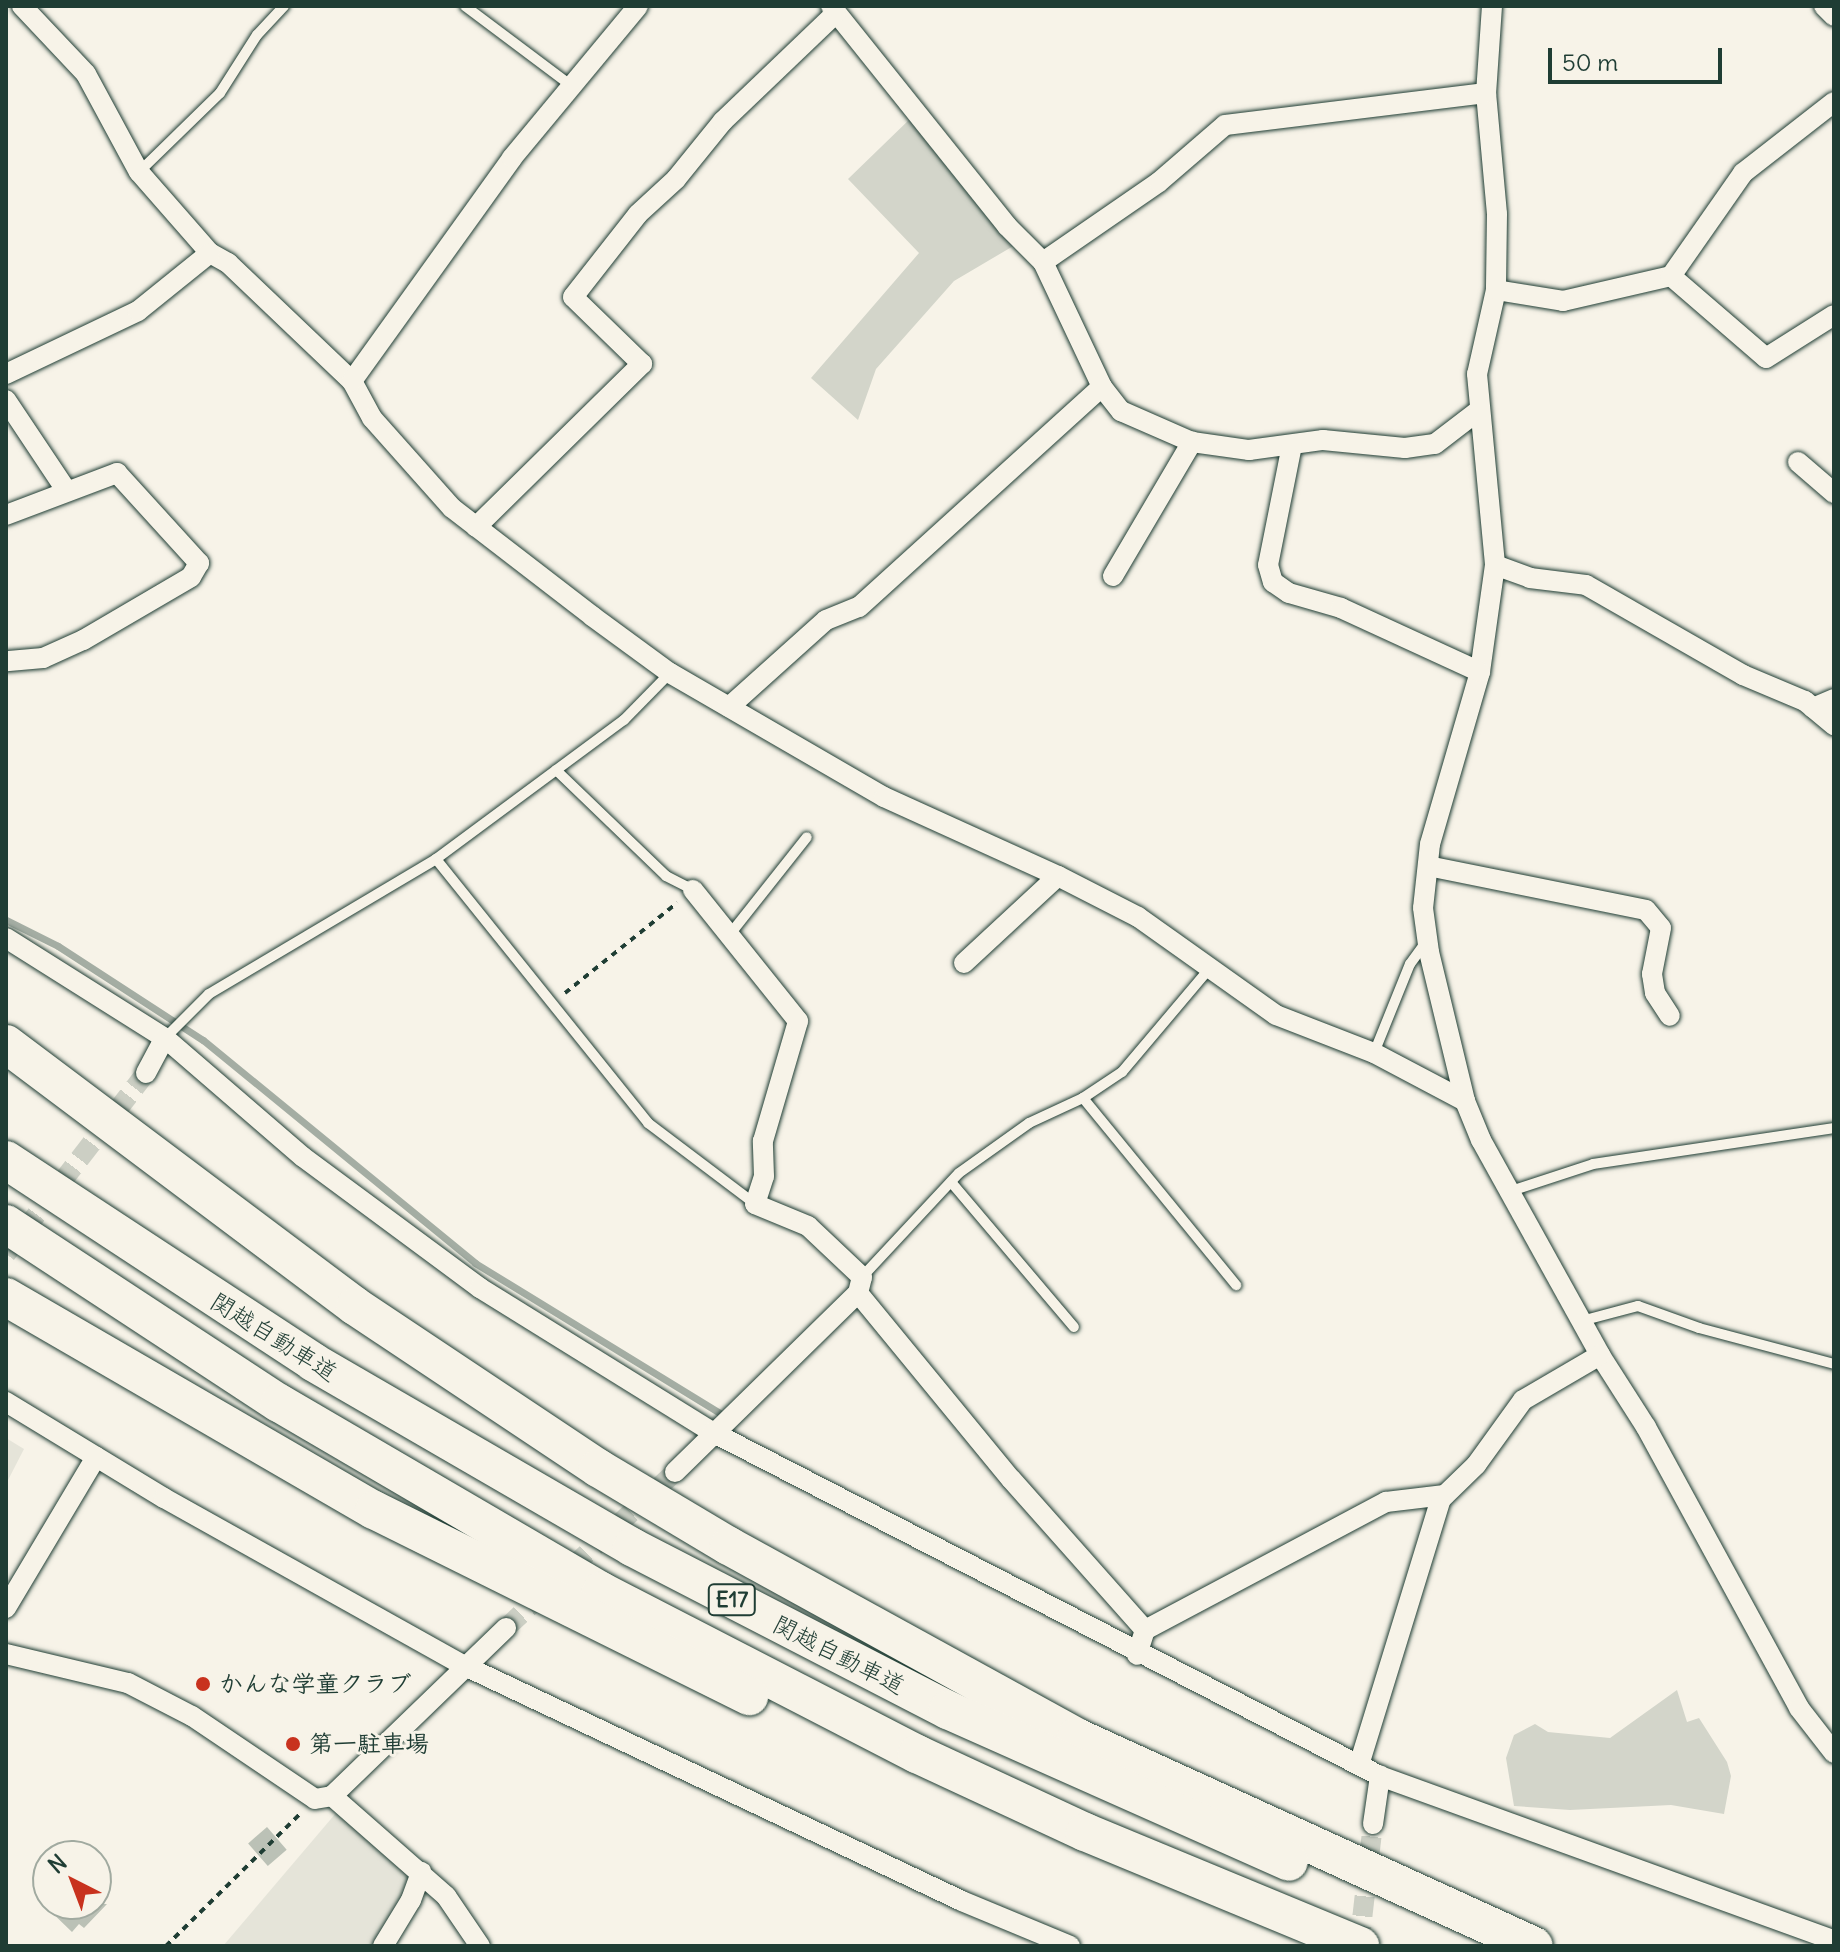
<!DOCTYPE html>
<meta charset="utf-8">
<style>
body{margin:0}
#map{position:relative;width:1840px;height:1952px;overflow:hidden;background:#f7f3e8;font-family:Delius,"Klee One",sans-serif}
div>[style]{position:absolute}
.built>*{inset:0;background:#e5e4d9}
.green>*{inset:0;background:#d3d5ca}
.stream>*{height:7px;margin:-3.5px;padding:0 3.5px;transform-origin:3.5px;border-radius:3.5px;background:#a4ada3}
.building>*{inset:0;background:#bbc1b6;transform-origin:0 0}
.street-tunnel>*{height:20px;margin-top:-10px;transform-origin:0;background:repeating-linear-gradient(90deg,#cccfc4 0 20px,transparent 0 30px)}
.path>*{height:4px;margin-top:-2px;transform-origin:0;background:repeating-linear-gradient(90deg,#1f3d34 0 6px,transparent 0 12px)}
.roads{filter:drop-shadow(0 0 2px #1f3d34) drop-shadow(0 0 2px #1f3d34)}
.lane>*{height:10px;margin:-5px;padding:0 5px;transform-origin:5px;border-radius:5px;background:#f7f3e8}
.street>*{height:20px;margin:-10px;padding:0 10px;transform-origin:10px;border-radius:10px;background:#f7f3e8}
.highway>*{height:38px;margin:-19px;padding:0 19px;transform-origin:19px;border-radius:19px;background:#f7f3e8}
.dots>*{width:22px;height:22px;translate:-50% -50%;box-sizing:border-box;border:4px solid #f7f3e8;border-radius:50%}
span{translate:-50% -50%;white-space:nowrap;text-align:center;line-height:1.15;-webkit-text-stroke:6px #f7f3e8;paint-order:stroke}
.shield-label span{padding:2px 6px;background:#f7f3e8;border:2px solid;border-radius:6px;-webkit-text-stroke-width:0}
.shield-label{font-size:22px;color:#1f3d34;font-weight:700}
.street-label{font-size:24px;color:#1f3d34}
.poi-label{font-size:24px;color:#1f3d34;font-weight:700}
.left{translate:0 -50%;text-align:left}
.frame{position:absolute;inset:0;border:8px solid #1f3d34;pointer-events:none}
.north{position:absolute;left:32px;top:1840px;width:80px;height:80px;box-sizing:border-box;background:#f7f3e8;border:2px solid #a1aaa0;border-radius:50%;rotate:318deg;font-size:22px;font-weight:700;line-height:32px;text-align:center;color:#1f3d34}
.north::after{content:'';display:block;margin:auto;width:28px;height:36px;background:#c8321e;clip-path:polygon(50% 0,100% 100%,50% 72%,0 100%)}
.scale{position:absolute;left:1548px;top:48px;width:174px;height:36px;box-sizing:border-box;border:4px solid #1f3d34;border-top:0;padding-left:10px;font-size:24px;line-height:28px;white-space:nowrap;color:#1f3d34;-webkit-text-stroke:6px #f7f3e8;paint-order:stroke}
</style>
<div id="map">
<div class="built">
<div style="clip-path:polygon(6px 1438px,24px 1449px,6px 1484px)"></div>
<div style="clip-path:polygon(336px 1813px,409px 1876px,403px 1899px,375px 1946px,223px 1946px)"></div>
</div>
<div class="green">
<div style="clip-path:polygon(913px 116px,1015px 245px,954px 281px,876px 369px,858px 420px,811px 378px,919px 253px,848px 179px)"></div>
<div style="clip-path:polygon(1677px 1690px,1687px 1722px,1699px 1718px,1727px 1762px,1731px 1776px,1724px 1814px,1671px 1805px,1570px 1810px,1514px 1806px,1506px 1758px,1514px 1735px,1535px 1724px,1548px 1732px,1610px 1738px)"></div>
</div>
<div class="stream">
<div style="left:6px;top:920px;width:58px;rotate:26.6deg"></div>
<div style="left:58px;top:946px;width:173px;rotate:33deg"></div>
<div style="left:203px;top:1040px;width:352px;rotate:39.3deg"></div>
<div style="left:475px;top:1263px;width:289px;rotate:31.5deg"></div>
</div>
<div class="building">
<div style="left:267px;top:1827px;width:30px;height:25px;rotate:49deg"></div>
<div style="clip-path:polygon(43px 1904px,107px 1904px,84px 1928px,79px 1924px,72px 1932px)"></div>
</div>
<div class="street-tunnel">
<div style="left:6px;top:1254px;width:229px;rotate:-52.3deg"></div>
<div style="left:506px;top:1628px;width:230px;rotate:-42.7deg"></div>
<div style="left:1359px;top:1946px;width:123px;rotate:-83.5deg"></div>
</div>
<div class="path">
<div style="left:565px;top:993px;width:144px;rotate:-38.8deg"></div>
<div style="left:166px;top:1946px;width:190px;rotate:-44.6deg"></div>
</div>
<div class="roads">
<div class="lane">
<div style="left:465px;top:6px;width:130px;rotate:36.9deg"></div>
<div style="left:139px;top:172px;width:113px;rotate:-44.3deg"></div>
<div style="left:220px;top:93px;width:69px;rotate:-57.5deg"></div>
<div style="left:257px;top:35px;width:40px;rotate:-47deg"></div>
<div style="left:556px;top:770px;width:153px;rotate:43.9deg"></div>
<div style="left:666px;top:876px;width:30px;rotate:27deg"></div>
<div style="left:436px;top:859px;width:339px;rotate:51.2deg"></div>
<div style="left:648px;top:1123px;width:134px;rotate:37.1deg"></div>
<div style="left:731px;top:933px;width:122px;rotate:-51.6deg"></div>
<div style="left:165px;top:1038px;width:62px;rotate:-45deg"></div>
<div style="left:209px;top:994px;width:264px;rotate:-30.7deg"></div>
<div style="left:436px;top:859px;width:234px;rotate:-36.5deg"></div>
<div style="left:624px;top:720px;width:66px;rotate:-45.6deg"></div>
<div style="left:1374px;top:1053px;width:96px;rotate:-68deg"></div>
<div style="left:1410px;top:964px;width:26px;rotate:-54deg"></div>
<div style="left:1083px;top:1098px;width:242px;rotate:50.7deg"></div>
<div style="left:951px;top:1182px;width:190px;rotate:49.7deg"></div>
<div style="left:1511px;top:1191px;width:86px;rotate:-18.2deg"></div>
<div style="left:1593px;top:1164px;width:244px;rotate:-8.5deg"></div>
<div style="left:862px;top:1277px;width:142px;rotate:-47deg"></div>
<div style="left:959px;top:1173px;width:86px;rotate:-35.5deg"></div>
<div style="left:1029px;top:1123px;width:60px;rotate:-24.8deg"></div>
<div style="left:1083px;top:1098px;width:47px;rotate:-33.7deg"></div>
<div style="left:1122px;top:1072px;width:136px;rotate:-49.8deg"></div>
<div style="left:1585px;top:1320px;width:55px;rotate:-14.8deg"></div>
<div style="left:1638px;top:1306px;width:65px;rotate:19.8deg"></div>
<div style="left:1699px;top:1328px;width:140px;rotate:14.9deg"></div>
</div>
<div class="street">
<div style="left:22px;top:6px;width:93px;rotate:46.7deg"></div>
<div style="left:86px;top:74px;width:111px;rotate:61.6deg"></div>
<div style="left:139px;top:172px;width:108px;rotate:48.8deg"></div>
<div style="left:210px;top:253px;width:21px;rotate:29deg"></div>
<div style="left:228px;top:263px;width:171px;rotate:43.6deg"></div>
<div style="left:352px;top:381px;width:42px;rotate:61.6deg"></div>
<div style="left:372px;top:418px;width:120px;rotate:48.4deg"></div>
<div style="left:452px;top:508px;width:177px;rotate:37.6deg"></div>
<div style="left:592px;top:616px;width:97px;rotate:36.2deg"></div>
<div style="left:670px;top:673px;width:247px;rotate:30.1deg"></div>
<div style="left:884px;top:797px;width:191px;rotate:24.4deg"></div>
<div style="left:1058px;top:876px;width:90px;rotate:27.1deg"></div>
<div style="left:1138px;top:917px;width:169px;rotate:35.4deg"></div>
<div style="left:1276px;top:1015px;width:105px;rotate:21.2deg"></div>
<div style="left:1374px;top:1053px;width:103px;rotate:27.8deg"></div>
<div style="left:831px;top:6px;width:282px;rotate:51.3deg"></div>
<div style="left:1007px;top:226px;width:51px;rotate:45deg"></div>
<div style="left:1043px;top:262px;width:138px;rotate:64.7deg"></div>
<div style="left:1102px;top:387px;width:31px;rotate:52deg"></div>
<div style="left:1121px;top:411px;width:77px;rotate:23.6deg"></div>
<div style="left:1192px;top:442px;width:58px;rotate:8deg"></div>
<div style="left:1249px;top:450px;width:75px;rotate:-7.7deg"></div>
<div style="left:1323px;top:440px;width:82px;rotate:5.6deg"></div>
<div style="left:1405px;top:448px;width:30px;rotate:-8deg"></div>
<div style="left:1435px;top:444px;width:54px;rotate:-37.5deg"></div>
<div style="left:1492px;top:6px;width:87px;rotate:93.9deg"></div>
<div style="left:1486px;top:93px;width:121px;rotate:84.8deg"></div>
<div style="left:1497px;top:214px;width:76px;rotate:90.8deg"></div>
<div style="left:1496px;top:290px;width:86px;rotate:102.7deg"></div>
<div style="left:1477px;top:374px;width:192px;rotate:84.6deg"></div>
<div style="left:1495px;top:565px;width:108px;rotate:98deg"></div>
<div style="left:1480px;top:672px;width:179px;rotate:106.2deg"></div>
<div style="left:1430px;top:844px;width:64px;rotate:96.2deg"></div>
<div style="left:1423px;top:908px;width:44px;rotate:82.2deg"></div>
<div style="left:1429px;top:952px;width:153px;rotate:76.4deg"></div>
<div style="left:1465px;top:1101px;width:42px;rotate:67.7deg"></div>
<div style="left:1481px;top:1140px;width:246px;rotate:61deg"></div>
<div style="left:1600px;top:1355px;width:85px;rotate:57.4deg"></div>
<div style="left:1646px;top:1427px;width:320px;rotate:61.4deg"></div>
<div style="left:1799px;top:1708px;width:57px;rotate:52.1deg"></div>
<div style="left:1824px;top:6px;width:14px;rotate:45deg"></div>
<div style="left:1043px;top:262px;width:141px;rotate:-34.6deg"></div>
<div style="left:1159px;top:182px;width:87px;rotate:-40.8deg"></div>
<div style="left:1225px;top:125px;width:263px;rotate:-7deg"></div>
<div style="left:1671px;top:276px;width:125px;rotate:40.8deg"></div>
<div style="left:1766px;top:358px;width:80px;rotate:-32.3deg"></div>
<div style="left:1496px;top:290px;width:68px;rotate:9.3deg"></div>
<div style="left:1563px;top:301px;width:111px;rotate:-13deg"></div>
<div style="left:1671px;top:276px;width:126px;rotate:-55deg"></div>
<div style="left:1743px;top:173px;width:115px;rotate:-38deg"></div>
<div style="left:6px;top:374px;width:146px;rotate:-25.5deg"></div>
<div style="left:138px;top:311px;width:92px;rotate:-38.9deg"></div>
<div style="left:352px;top:381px;width:274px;rotate:-54.3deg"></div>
<div style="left:512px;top:158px;width:197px;rotate:-50.3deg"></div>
<div style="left:6px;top:400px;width:108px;rotate:56.3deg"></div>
<div style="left:1292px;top:445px;width:122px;rotate:101.3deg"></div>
<div style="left:1268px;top:565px;width:18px;rotate:74deg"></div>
<div style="left:1273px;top:582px;width:19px;rotate:35deg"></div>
<div style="left:1289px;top:593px;width:54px;rotate:16.1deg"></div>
<div style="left:1341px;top:608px;width:153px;rotate:24.7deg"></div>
<div style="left:1798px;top:462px;width:48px;rotate:40.7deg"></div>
<div style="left:6px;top:515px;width:119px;rotate:-20.7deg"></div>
<div style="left:117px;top:473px;width:122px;rotate:47.7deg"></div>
<div style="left:199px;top:563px;width:16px;rotate:120deg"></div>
<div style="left:191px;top:577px;width:125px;rotate:149.7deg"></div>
<div style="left:83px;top:640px;width:44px;rotate:155.8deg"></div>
<div style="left:43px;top:658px;width:37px;rotate:175deg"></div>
<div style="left:476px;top:527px;width:233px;rotate:-44.5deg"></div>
<div style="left:642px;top:364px;width:96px;rotate:-135.8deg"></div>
<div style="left:573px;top:297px;width:105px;rotate:-51.9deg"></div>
<div style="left:638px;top:214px;width:52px;rotate:-42.6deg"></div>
<div style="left:676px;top:179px;width:75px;rotate:-51deg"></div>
<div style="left:723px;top:121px;width:155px;rotate:-43.7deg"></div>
<div style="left:1495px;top:565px;width:37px;rotate:20deg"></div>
<div style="left:1530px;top:578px;width:56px;rotate:7.1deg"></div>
<div style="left:1586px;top:585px;width:181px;rotate:29.8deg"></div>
<div style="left:1743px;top:675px;width:67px;rotate:22.8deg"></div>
<div style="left:1805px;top:701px;width:38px;rotate:40deg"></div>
<div style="left:1113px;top:576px;width:156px;rotate:-59.5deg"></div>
<div style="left:729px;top:707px;width:130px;rotate:-41.9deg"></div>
<div style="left:826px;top:620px;width:35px;rotate:-22deg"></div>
<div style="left:859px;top:607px;width:328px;rotate:-42.2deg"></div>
<div style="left:1813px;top:708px;width:23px;rotate:-23deg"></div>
<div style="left:1428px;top:866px;width:222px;rotate:11.4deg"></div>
<div style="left:1646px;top:910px;width:23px;rotate:50deg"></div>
<div style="left:1661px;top:928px;width:47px;rotate:101.1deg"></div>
<div style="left:1652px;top:974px;width:19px;rotate:81deg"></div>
<div style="left:1655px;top:993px;width:27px;rotate:57deg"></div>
<div style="left:6px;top:938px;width:188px;rotate:32.2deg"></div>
<div style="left:165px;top:1038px;width:182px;rotate:40.8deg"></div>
<div style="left:303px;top:1157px;width:220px;rotate:36.5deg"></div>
<div style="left:480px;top:1288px;width:273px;rotate:31.8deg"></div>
<div style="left:712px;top:1432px;width:751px;rotate:27.25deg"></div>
<div style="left:1380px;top:1776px;width:483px;rotate:19.9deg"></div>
<div style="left:964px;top:963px;width:128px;rotate:-42.8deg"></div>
<div style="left:146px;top:1073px;width:40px;rotate:-62deg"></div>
<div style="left:858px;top:1293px;width:241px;rotate:50.6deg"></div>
<div style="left:1011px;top:1479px;width:202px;rotate:48.4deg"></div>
<div style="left:1145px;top:1630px;width:26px;rotate:108deg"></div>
<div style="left:6px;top:1402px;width:185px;rotate:31.3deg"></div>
<div style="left:164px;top:1498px;width:345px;rotate:29.2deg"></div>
<div style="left:465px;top:1666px;width:550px;rotate:25.31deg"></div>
<div style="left:962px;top:1901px;width:117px;rotate:22.6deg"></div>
<div style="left:675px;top:1472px;width:256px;rotate:-44.4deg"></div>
<div style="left:858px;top:1293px;width:16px;rotate:-76deg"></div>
<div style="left:862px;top:1277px;width:74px;rotate:-136.6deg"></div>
<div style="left:808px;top:1226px;width:57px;rotate:-157.5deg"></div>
<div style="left:755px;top:1204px;width:29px;rotate:-72deg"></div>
<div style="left:764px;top:1176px;width:35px;rotate:-92deg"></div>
<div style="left:763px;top:1141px;width:125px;rotate:-73.7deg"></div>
<div style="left:798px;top:1021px;width:168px;rotate:-128.7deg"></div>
<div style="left:6px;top:1608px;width:176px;rotate:-59.2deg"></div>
<div style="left:1145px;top:1630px;width:273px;rotate:-28deg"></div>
<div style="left:1386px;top:1502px;width:59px;rotate:-6.8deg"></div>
<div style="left:6px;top:1654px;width:125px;rotate:13.4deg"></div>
<div style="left:128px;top:1683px;width:72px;rotate:27.3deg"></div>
<div style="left:192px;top:1716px;width:148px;rotate:34deg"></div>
<div style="left:315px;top:1799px;width:17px;rotate:-10deg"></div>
<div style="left:1359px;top:1765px;width:278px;rotate:-72.9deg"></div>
<div style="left:1441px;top:1499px;width:49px;rotate:-44.2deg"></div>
<div style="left:1476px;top:1465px;width:80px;rotate:-54.1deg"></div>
<div style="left:1523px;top:1400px;width:89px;rotate:-30.3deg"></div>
<div style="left:1373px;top:1824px;width:49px;rotate:-81.7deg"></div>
<div style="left:383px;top:1946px;width:54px;rotate:-58.7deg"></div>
<div style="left:411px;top:1900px;width:30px;rotate:-70deg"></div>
<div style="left:480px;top:1946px;width:60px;rotate:-124.2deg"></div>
<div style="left:446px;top:1896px;width:152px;rotate:-138.7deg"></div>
<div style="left:332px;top:1796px;width:242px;rotate:-44deg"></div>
</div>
<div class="highway">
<div style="left:6px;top:1044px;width:436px;rotate:36.9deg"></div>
<div style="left:355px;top:1306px;width:292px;rotate:33.7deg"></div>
<div style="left:598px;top:1468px;width:152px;rotate:30.8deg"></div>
<div style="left:729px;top:1546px;width:396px;rotate:28.8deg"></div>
<div style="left:1076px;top:1737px;width:503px;rotate:24.53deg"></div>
<div style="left:6px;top:1160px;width:367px;rotate:33.3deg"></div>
<div style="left:313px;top:1362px;width:369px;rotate:30.1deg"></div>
<div style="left:632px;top:1547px;width:356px;rotate:27.3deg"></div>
<div style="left:948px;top:1710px;width:373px;rotate:24deg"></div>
<div style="left:6px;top:1224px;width:326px;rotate:33.3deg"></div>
<div style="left:279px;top:1403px;width:373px;rotate:30.3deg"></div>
<div style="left:601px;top:1591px;width:356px;rotate:27.3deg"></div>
<div style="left:917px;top:1754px;width:185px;rotate:24.9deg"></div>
<div style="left:1085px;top:1832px;width:298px;rotate:22.5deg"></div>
<div style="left:6px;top:1297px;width:425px;rotate:30.1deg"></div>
<div style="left:374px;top:1510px;width:419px;rotate:26.4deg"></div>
</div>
</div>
<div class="dots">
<div style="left:203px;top:1684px;background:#c8321e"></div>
<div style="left:293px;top:1744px;background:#c8321e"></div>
</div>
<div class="shield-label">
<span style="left:732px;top:1600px">E17</span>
</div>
<div class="street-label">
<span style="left:274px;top:1337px;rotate:32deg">関越自動車道</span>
<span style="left:839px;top:1655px;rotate:27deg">関越自動車道</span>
</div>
<div class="poi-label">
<span class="left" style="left:219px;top:1684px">かんな学童クラブ</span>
<span class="left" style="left:309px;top:1744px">第一駐車場</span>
</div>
<div class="frame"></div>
<div class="north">N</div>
<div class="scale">50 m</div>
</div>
